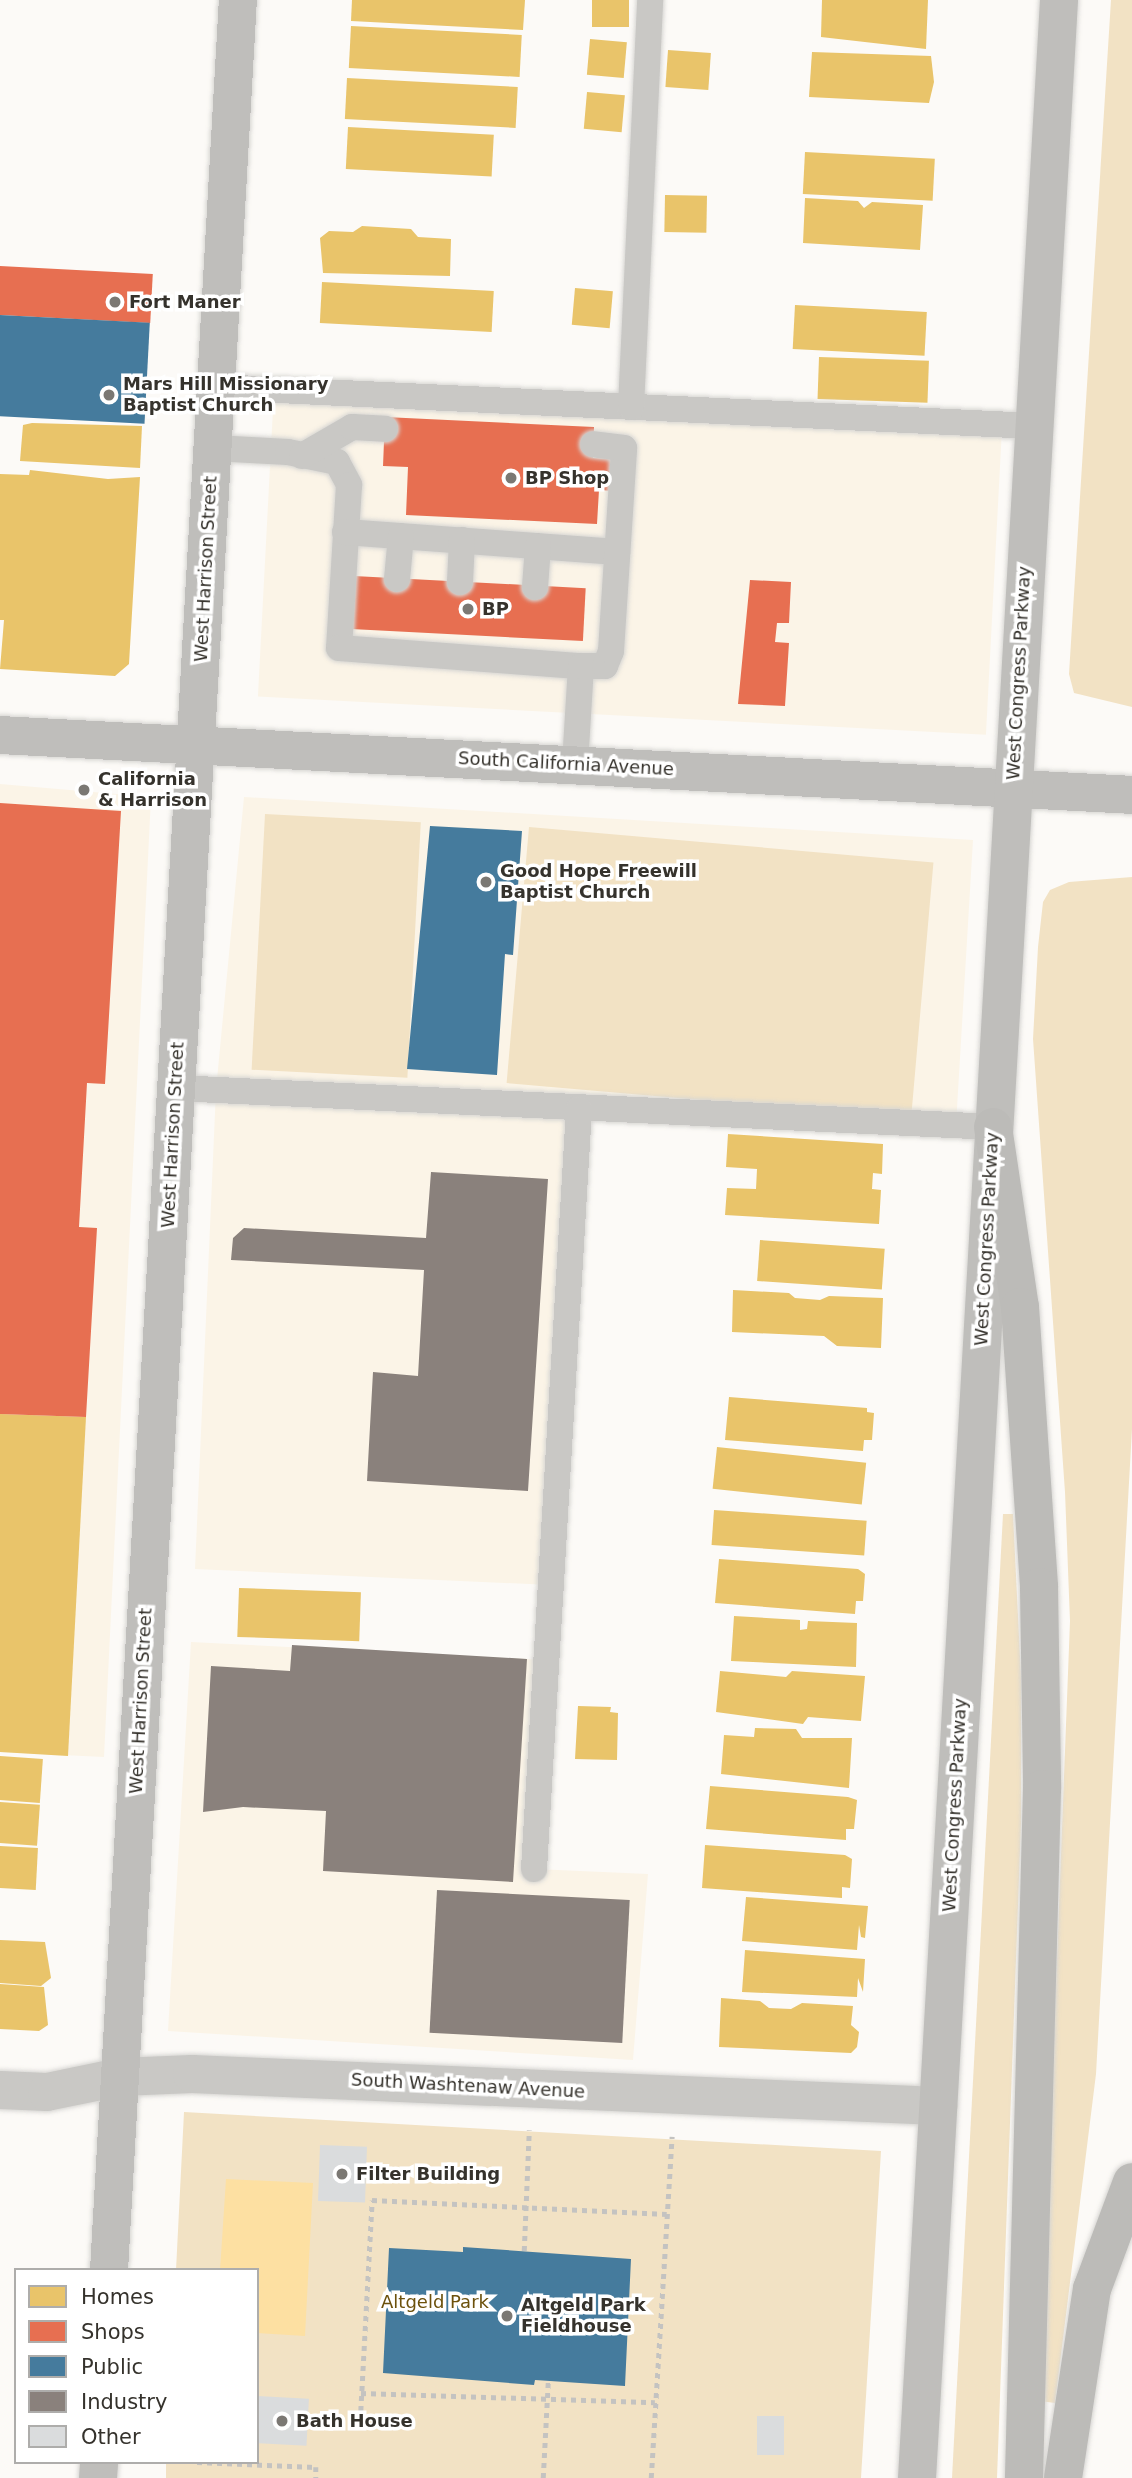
<!DOCTYPE html>
<style>
body{margin:0}
#map{position:relative;width:1132px;height:2478px;overflow:hidden;background:#fcfaf7;font-family:"DejaVu Sans",sans-serif}
div>[style]{position:absolute}
.built>*{inset:0;background:#fbf4e7;transform-origin:0 0}
.green>*{inset:0;background:#f2e2c4;transform-origin:0 0}
.water>*{inset:0;background:#fde0a2}
.homes>*{inset:0;background:#e9c46a;transform-origin:0 0}
.shops>*{inset:0;background:#e76f51;transform-origin:0 0}
.public>*{inset:0;background:#457b9d;transform-origin:0 0}
.industry>*{inset:0;background:#8a817c;transform-origin:0 0}
.building>*{inset:0;background:#dadcdd;transform-origin:0 0}
.path>*{height:4.5px;margin-top:-2.25px;transform-origin:0;background:repeating-linear-gradient(90deg,#c4c3c1 0 5px,transparent 0 10px)}
.roads{filter:drop-shadow(0 0 2px #d7d6d3) drop-shadow(0 0 2px #d7d6d3)}
.lane>*{height:26px;margin:-13px;padding:0 13px;transform-origin:13px;border-radius:13px;background:#c9c8c5}
.street>*{height:38px;margin:-19px;padding:0 19px;transform-origin:19px;border-radius:19px;background:#c9c8c5}
.secondary>*{height:38px;margin:-19px;padding:0 19px;transform-origin:19px;border-radius:19px;background:#bfbebb}
.highway>*{height:38px;margin:-19px;padding:0 19px;transform-origin:19px;border-radius:19px;background:#bcbbb8}
.dots>*{width:19px;height:19px;translate:-50% -50%;box-sizing:border-box;border:4px solid #fff;border-radius:50%}
span{translate:-50% -50%;white-space:nowrap;text-align:center;line-height:1.15;-webkit-text-stroke:7px #fff;paint-order:stroke}
.poi-label{font-size:18px;color:#35322c;font-weight:700}
.left{translate:0 -50%;text-align:left}
.street-label{font-size:18px;color:#35322c}
.park-label{font-size:18px;color:#6c510c}
.legend{position:absolute;left:14px;top:2268px;width:245px;height:196px;box-sizing:border-box;background:#fff;border:2px solid #aeadab;margin:0;padding:9px 12px;list-style:none;font-size:21px;color:#35322c}
.legend li{display:flex;align-items:center;gap:14px;height:35px}
.legend b{width:35px;border:2px solid #aeadab}
</style>
<div id="map">
<div class="built">
<div style="left:274px;top:390px;width:729px;height:307px;rotate:3deg"></div>
<div style="clip-path:polygon(0 784px,151px 797px,104px 1757px,0 1752px)"></div>
<div style="clip-path:polygon(244px 797px,973px 840px,956px 1125px,579px 1109px,551px 1585px,195px 1569px,216px 1090px)"></div>
<div style="clip-path:polygon(191px 1642px,547px 1660px,535px 1869px,648px 1874px,633px 2060px,168px 2031px)"></div>
</div>
<div class="green">
<div style="clip-path:polygon(1111px 0,1132px 0,1132px 707px,1074px 693px,1069px 674px)"></div>
<div style="left:265px;top:814px;width:156px;height:256px;rotate:3deg"></div>
<div style="left:529px;top:827px;width:406px;height:257px;rotate:5deg"></div>
<div style="clip-path:polygon(1132px 877px,1132px 1429px,1096px 2074px,1055px 2403px,1040px 2401px,1070px 1621px,1065px 1492px,1033px 1039px,1038px 947px,1043px 902px,1050px 890px,1069px 882px)"></div>
<div style="clip-path:polygon(1003px 1514px,1013px 1514px,1021px 1678px,1021px 1823px,997px 2478px,952px 2478px)"></div>
<div style="clip-path:polygon(184px 2112px,881px 2151px,861px 2478px,166px 2478px,166px 2462px,257px 2462px,257px 2270px,176px 2270px)"></div>
</div>
<div class="water">
<div style="clip-path:polygon(226px 2179px,313px 2183px,305px 2336px,257px 2333px,257px 2270px,220px 2270px)"></div>
</div>
<div class="homes">
<div style="clip-path:polygon(352px 0,525px 0,523px 30px,351px 21px)"></div>
<div style="left:592px;top:0;width:37px;height:27px"></div>
<div style="clip-path:polygon(822px 0,928px 0,926px 49px,821px 37px)"></div>
<div style="left:351px;top:26px;width:171px;height:42px;rotate:3deg"></div>
<div style="left:590px;top:39px;width:37px;height:36px;rotate:5deg"></div>
<div style="left:668px;top:50px;width:43px;height:37px;rotate:4deg"></div>
<div style="clip-path:polygon(812px 52px,931px 56px,934px 82px,929px 103px,809px 97px)"></div>
<div style="left:347px;top:78px;width:171px;height:41px;rotate:3deg"></div>
<div style="left:587px;top:92px;width:38px;height:37px;rotate:5deg"></div>
<div style="left:348px;top:127px;width:146px;height:42px;rotate:3deg"></div>
<div style="left:805px;top:152px;width:130px;height:42px;rotate:3deg"></div>
<div style="left:665px;top:195px;width:42px;height:37px;rotate:1deg"></div>
<div style="clip-path:polygon(805px 198px,858px 201px,864px 208px,872px 202px,923px 205px,920px 250px,803px 243px)"></div>
<div style="clip-path:polygon(362px 226px,411px 229px,418px 237px,451px 239px,450px 276px,323px 273px,320px 238px,329px 231px,353px 232px)"></div>
<div style="left:322px;top:282px;width:172px;height:41px;rotate:3deg"></div>
<div style="left:575px;top:288px;width:38px;height:37px;rotate:5deg"></div>
<div style="left:795px;top:305px;width:132px;height:44px;rotate:3deg"></div>
<div style="left:819px;top:357px;width:110px;height:42px;rotate:2deg"></div>
<div style="clip-path:polygon(32px 423px,142px 426px,140px 468px,20px 461px,23px 425px)"></div>
<div style="clip-path:polygon(30px 470px,108px 479px,140px 477px,129px 664px,115px 676px,0 669px,4px 620px,0 620px,0 474px,29px 475px)"></div>
<div style="clip-path:polygon(728px 1134px,883px 1144px,882px 1174px,873px 1173px,872px 1189px,881px 1190px,879px 1224px,725px 1215px,727px 1188px,756px 1189px,757px 1169px,726px 1167px)"></div>
<div style="left:760px;top:1240px;width:125px;height:41px;rotate:4deg"></div>
<div style="clip-path:polygon(733px 1290px,789px 1293px,795px 1298px,820px 1300px,829px 1296px,883px 1298px,881px 1348px,837px 1346px,824px 1336px,732px 1332px)"></div>
<div style="clip-path:polygon(729px 1397px,867px 1408px,867px 1412px,874px 1413px,872px 1440px,864px 1440px,863px 1451px,725px 1440px)"></div>
<div style="clip-path:polygon(0 1414px,86px 1417px,68px 1756px,0 1752px)"></div>
<div style="left:717px;top:1447px;width:150px;height:42px;rotate:6deg"></div>
<div style="left:714px;top:1510px;width:153px;height:35px;rotate:4deg"></div>
<div style="clip-path:polygon(719px 1559px,858px 1569px,865px 1574px,863px 1601px,856px 1601px,855px 1614px,715px 1603px)"></div>
<div style="left:239px;top:1588px;width:122px;height:49px;rotate:2deg"></div>
<div style="clip-path:polygon(734px 1616px,800px 1620px,800px 1630px,807px 1629px,808px 1621px,857px 1623px,856px 1667px,731px 1661px)"></div>
<div style="clip-path:polygon(720px 1671px,786px 1677px,792px 1671px,865px 1676px,861px 1721px,808px 1717px,803px 1724px,716px 1712px)"></div>
<div style="clip-path:polygon(578px 1706px,611px 1707px,610px 1712px,618px 1713px,617px 1760px,575px 1759px)"></div>
<div style="clip-path:polygon(755px 1728px,796px 1729px,802px 1738px,852px 1738px,849px 1788px,721px 1774px,724px 1735px,754px 1737px)"></div>
<div style="left:0;top:1756px;width:43px;height:44px;rotate:4deg"></div>
<div style="clip-path:polygon(710px 1786px,848px 1797px,857px 1800px,854px 1829px,846px 1829px,846px 1840px,706px 1829px)"></div>
<div style="left:0;top:1802px;width:40px;height:41px;rotate:4deg"></div>
<div style="clip-path:polygon(705px 1845px,845px 1855px,852px 1859px,850px 1888px,842px 1887px,842px 1898px,702px 1888px)"></div>
<div style="left:0;top:1846px;width:38px;height:42px;rotate:3deg"></div>
<div style="clip-path:polygon(746px 1897px,868px 1906px,865px 1938px,861px 1937px,859px 1925px,857px 1950px,742px 1941px)"></div>
<div style="clip-path:polygon(0 1940px,45px 1942px,51px 1978px,41px 1986px,0 1983px)"></div>
<div style="clip-path:polygon(745px 1950px,865px 1959px,863px 1992px,858px 1978px,857px 1997px,742px 1992px)"></div>
<div style="clip-path:polygon(0 1984px,44px 1987px,48px 2025px,39px 2031px,0 2029px)"></div>
<div style="clip-path:polygon(721px 1998px,760px 2001px,769px 2008px,791px 2009px,802px 2003px,853px 2006px,851px 2025px,859px 2032px,857px 2047px,851px 2053px,719px 2047px)"></div>
</div>
<div class="shops">
<div style="left:0;top:266px;width:153px;height:49px;rotate:3deg"></div>
<div style="clip-path:polygon(385px 417px,594px 427px,593px 458px,615px 459px,614px 491px,599px 490px,597px 524px,406px 515px,408px 467px,383px 466px)"></div>
<div style="left:354px;top:576px;width:232px;height:53px;rotate:3deg"></div>
<div style="clip-path:polygon(750px 580px,791px 582px,789px 623px,777px 623px,775px 642px,789px 643px,785px 706px,738px 704px)"></div>
<div style="clip-path:polygon(0 803px,121px 811px,105px 1084px,87px 1083px,79px 1227px,97px 1228px,86px 1417px,0 1414px)"></div>
</div>
<div class="public">
<div style="left:0;top:315px;width:150px;height:101px;rotate:3deg"></div>
<div style="clip-path:polygon(430px 826px,522px 831px,513px 955px,505px 954px,497px 1075px,407px 1069px)"></div>
<div style="clip-path:polygon(463px 2247px,631px 2259px,625px 2386px,535px 2380px,534px 2385px,383px 2373px,389px 2248px,463px 2252px)"></div>
</div>
<div class="industry">
<div style="clip-path:polygon(431px 1172px,548px 1179px,528px 1491px,367px 1481px,373px 1372px,418px 1376px,424px 1270px,231px 1260px,233px 1238px,244px 1228px,426px 1238px)"></div>
<div style="clip-path:polygon(292px 1645px,527px 1659px,513px 1882px,323px 1871px,326px 1811px,243px 1807px,203px 1812px,211px 1666px,290px 1671px)"></div>
<div style="left:437px;top:1890px;width:193px;height:143px;rotate:3deg"></div>
</div>
<div class="building">
<div style="left:320px;top:2145px;width:47px;height:56px;rotate:2deg"></div>
<div style="left:257px;top:2396px;width:52px;height:47px;rotate:3deg"></div>
<div style="left:757px;top:2416px;width:27px;height:39px"></div>
</div>
<div class="path">
<div style="left:524px;top:2251px;width:121px;rotate:-87.6deg"></div>
<div style="left:361px;top:2393px;width:294px;rotate:1.8deg"></div>
<div style="left:360px;top:2421px;width:221px;rotate:-86.9deg"></div>
<div style="left:372px;top:2200px;width:295px;rotate:2.7deg"></div>
<div style="left:197px;top:2462px;width:119px;rotate:2.4deg"></div>
<div style="left:316px;top:2467px;width:11px;rotate:90deg"></div>
<div style="left:543px;top:2478px;width:97px;rotate:-87deg"></div>
<div style="left:651px;top:2478px;width:342px;rotate:-86.5deg"></div>
</div>
<div class="roads">
<div class="lane">
<div style="left:216px;top:387px;width:819px;rotate:2.73deg"></div>
<div style="left:631px;top:407px;width:407px;rotate:-87.3deg"></div>
<div style="left:213px;top:448px;width:75px;rotate:3.1deg"></div>
<div style="left:288px;top:452px;width:50px;rotate:11.5deg"></div>
<div style="left:337px;top:462px;width:26px;rotate:62deg"></div>
<div style="left:349px;top:485px;width:163px;rotate:93.5deg"></div>
<div style="left:339px;top:648px;width:243px;rotate:4.3deg"></div>
<div style="left:581px;top:666px;width:98px;rotate:93.5deg"></div>
<div style="left:302px;top:456px;width:58px;rotate:-30.1deg"></div>
<div style="left:352px;top:427px;width:33px;rotate:3deg"></div>
<div style="left:345px;top:532px;width:273px;rotate:4.2deg"></div>
<div style="left:397px;top:579px;width:43px;rotate:-84.7deg"></div>
<div style="left:460px;top:582px;width:42px;rotate:-87.3deg"></div>
<div style="left:535px;top:587px;width:41px;rotate:-85.8deg"></div>
<div style="left:581px;top:666px;width:24px"></div>
<div style="left:605px;top:666px;width:16px;rotate:-68deg"></div>
<div style="left:611px;top:651px;width:203px;rotate:-86.3deg"></div>
<div style="left:624px;top:448px;width:31px;rotate:-173deg"></div>
<div style="left:176px;top:1088px;width:818px;rotate:2.73deg"></div>
<div style="left:534px;top:1869px;width:761px;rotate:-86.61deg"></div>
</div>
<div class="street">
<div style="left:0;top:2090px;width:47px;rotate:2.4deg"></div>
<div style="left:47px;top:2092px;width:75px;rotate:-11.6deg"></div>
<div style="left:120px;top:2077px;width:72px;rotate:-2.4deg"></div>
<div style="left:192px;top:2074px;width:747px;rotate:2.46deg"></div>
</div>
<div class="secondary">
<div style="left:0;top:735px;width:1134px;rotate:3.03deg"></div>
<div style="left:109px;top:2270px;width:2274px;rotate:-86.75deg"></div>
<div style="left:98px;top:2478px;width:16px;rotate:-86deg"></div>
<div style="left:917px;top:2478px;width:2482px;rotate:-86.72deg"></div>
</div>
<div class="highway">
<div style="left:993px;top:1127px;width:182px;rotate:81.5deg"></div>
<div style="left:1020px;top:1307px;width:281px;rotate:86.1deg"></div>
<div style="left:1039px;top:1587px;width:202px;rotate:89.1deg"></div>
<div style="left:1042px;top:1789px;width:689px;rotate:91.5deg"></div>
<div style="left:1063px;top:2478px;width:191px;rotate:-81.3deg"></div>
<div style="left:1092px;top:2289px;width:114px;rotate:-69.5deg"></div>
</div>
</div>
<div class="dots">
<div style="left:115px;top:302px;background:#7b7873"></div>
<div style="left:109px;top:395px;background:#7b7873"></div>
<div style="left:511px;top:478px;background:#7b7873"></div>
<div style="left:468px;top:609px;background:#7b7873"></div>
<div style="left:84px;top:790px;background:#7b7873"></div>
<div style="left:486px;top:882px;background:#7b7873"></div>
<div style="left:342px;top:2174px;background:#7b7873"></div>
<div style="left:507px;top:2316px;background:#7b7873"></div>
<div style="left:282px;top:2421px;background:#7b7873"></div>
</div>
<div class="poi-label">
<span class="left" style="left:129px;top:302px">Fort Maner</span>
<span class="left" style="left:123px;top:395px">Mars Hill Missionary<br>Baptist Church</span>
<span class="left" style="left:525px;top:478px">BP Shop</span>
<span class="left" style="left:482px;top:609px">BP</span>
<span class="left" style="left:98px;top:790px">California<br>&amp; Harrison</span>
<span class="left" style="left:500px;top:882px">Good Hope Freewill<br>Baptist Church</span>
<span class="left" style="left:356px;top:2174px">Filter Building</span>
<span class="left" style="left:521px;top:2316px">Altgeld Park<br>Fieldhouse</span>
<span class="left" style="left:296px;top:2421px">Bath House</span>
</div>
<div class="street-label">
<span style="left:206px;top:569px;rotate:-87deg">West Harrison Street</span>
<span style="left:1019px;top:673px;rotate:-87deg">West Congress Parkway</span>
<span style="left:566px;top:764px;rotate:3deg">South California Avenue</span>
<span style="left:173px;top:1135px;rotate:-87deg">West Harrison Street</span>
<span style="left:987px;top:1239px;rotate:-87deg">West Congress Parkway</span>
<span style="left:141px;top:1701px;rotate:-87deg">West Harrison Street</span>
<span style="left:955px;top:1805px;rotate:-87deg">West Congress Parkway</span>
<span style="left:468px;top:2086px;rotate:3deg">South Washtenaw Avenue</span>
</div>
<div class="park-label">
<span style="left:435px;top:2302px">Altgeld Park</span>
</div>
<ul class="legend">
<li><b style="height:19px;background:#e9c46a"></b>Homes</li>
<li><b style="height:19px;background:#e76f51"></b>Shops</li>
<li><b style="height:19px;background:#457b9d"></b>Public</li>
<li><b style="height:19px;background:#8a817c"></b>Industry</li>
<li><b style="height:19px;background:#dadcdd"></b>Other</li>
</ul>
</div>
